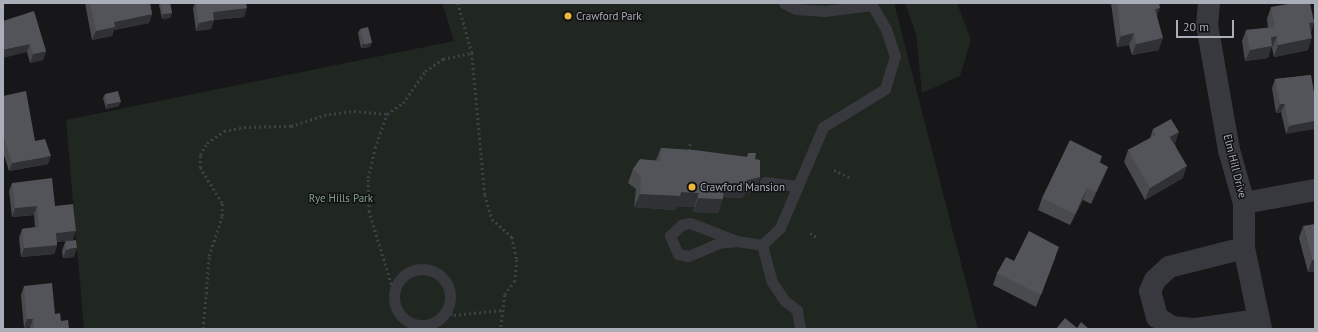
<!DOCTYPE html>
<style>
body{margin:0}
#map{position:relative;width:1318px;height:332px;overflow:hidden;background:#171719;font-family:"PT Sans",sans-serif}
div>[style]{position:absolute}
.green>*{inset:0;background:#1f2720}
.path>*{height:2.5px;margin-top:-1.25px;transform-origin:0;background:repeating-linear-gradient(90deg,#3e4045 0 2px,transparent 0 5px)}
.lane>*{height:11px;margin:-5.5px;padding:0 5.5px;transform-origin:5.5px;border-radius:5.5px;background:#38393e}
.lane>.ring{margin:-5.5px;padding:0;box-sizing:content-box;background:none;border:11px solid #38393e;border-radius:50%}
.street>*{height:22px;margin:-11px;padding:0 11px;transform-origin:11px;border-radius:11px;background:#38393e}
.wall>*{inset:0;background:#484a4e}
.shaded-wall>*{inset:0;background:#303134}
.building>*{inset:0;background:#53545a;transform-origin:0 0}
.dots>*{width:11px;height:11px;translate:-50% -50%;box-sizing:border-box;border:2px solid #121214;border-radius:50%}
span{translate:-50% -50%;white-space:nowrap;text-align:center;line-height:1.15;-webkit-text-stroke:3px #121214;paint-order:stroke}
.poi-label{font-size:11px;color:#aaaeb9}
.left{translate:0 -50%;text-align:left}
.street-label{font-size:11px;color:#aaaeb9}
.park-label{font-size:11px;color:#81a384}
.frame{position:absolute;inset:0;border:4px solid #aaaeb9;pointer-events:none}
.scale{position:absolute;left:1176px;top:20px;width:58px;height:18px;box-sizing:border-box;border:2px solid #aaaeb9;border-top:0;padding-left:5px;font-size:12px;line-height:14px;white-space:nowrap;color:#aaaeb9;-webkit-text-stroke:3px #121214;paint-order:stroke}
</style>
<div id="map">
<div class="green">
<div style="clip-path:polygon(442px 3px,894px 3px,978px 329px,84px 329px,66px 120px,454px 41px)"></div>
<div style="clip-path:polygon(905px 3px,957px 3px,971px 40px,960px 76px,922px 93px,916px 34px)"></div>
</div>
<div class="path">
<div style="left:458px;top:3px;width:52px;rotate:74.4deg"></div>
<div style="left:472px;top:53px;width:143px;rotate:84.8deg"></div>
<div style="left:485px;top:195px;width:25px;rotate:74deg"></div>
<div style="left:492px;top:219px;width:27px;rotate:42deg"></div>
<div style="left:512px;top:237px;width:24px;rotate:78deg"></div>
<div style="left:517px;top:260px;width:21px;rotate:95deg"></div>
<div style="left:515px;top:281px;width:17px;rotate:126deg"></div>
<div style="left:505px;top:295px;width:34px;rotate:97deg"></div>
<div style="left:689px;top:151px;width:8px;rotate:-83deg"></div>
<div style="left:834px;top:170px;width:17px;rotate:25deg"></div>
<div style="left:810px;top:233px;width:9px;rotate:32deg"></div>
<div style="left:394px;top:294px;width:86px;rotate:-107deg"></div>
<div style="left:369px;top:212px;width:34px;rotate:-92deg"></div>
<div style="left:368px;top:178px;width:31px;rotate:-77deg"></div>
<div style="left:375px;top:148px;width:36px;rotate:-71deg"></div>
<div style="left:387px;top:114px;width:19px;rotate:-35deg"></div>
<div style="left:403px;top:103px;width:39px;rotate:-55deg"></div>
<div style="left:425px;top:71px;width:22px;rotate:-34deg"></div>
<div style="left:443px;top:59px;width:30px;rotate:-12deg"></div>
<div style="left:446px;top:311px;width:9px;rotate:27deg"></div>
<div style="left:454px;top:315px;width:49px;rotate:-5.8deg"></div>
<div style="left:203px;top:329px;width:73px;rotate:-85.3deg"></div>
<div style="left:209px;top:256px;width:42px;rotate:-72deg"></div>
<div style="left:222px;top:216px;width:13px;rotate:-90deg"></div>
<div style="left:222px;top:203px;width:41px;rotate:-122.2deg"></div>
<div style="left:200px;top:168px;width:13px;rotate:-90deg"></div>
<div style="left:200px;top:155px;width:14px;rotate:-60deg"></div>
<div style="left:207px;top:143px;width:21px;rotate:-35deg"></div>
<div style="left:224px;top:131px;width:20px;rotate:-11deg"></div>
<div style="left:244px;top:127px;width:47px;rotate:-1.2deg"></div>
<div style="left:291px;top:126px;width:35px;rotate:-18deg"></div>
<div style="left:324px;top:115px;width:30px;rotate:-8deg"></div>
<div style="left:354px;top:111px;width:33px;rotate:5deg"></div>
</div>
<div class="lane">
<div style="left:784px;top:3px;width:13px;rotate:27deg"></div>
<div style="left:796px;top:9px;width:29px;rotate:4deg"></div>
<div style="left:825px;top:11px;width:47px;rotate:-7.3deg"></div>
<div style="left:872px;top:5px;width:28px;rotate:60deg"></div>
<div style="left:886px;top:29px;width:28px;rotate:72deg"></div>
<div style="left:895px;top:56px;width:34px;rotate:107deg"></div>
<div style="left:885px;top:89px;width:73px;rotate:148.5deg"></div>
<div style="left:823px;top:127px;width:110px;rotate:113.1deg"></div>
<div style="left:780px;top:228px;width:25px;rotate:137deg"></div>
<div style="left:762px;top:245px;width:38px;rotate:75deg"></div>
<div style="left:772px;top:282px;width:23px;rotate:56deg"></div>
<div style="left:785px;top:301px;width:15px;rotate:37deg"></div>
<div style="left:797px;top:310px;width:19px;rotate:81deg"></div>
<div style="left:765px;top:182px;width:32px;rotate:7deg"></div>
<div style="left:737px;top:241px;width:18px;rotate:174deg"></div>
<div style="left:719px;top:243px;width:34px;rotate:157deg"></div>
<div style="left:688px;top:256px;width:10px;rotate:-169deg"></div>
<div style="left:678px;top:254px;width:20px;rotate:-114deg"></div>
<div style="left:670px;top:236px;width:16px;rotate:-45deg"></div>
<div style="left:681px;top:225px;width:9px;rotate:-13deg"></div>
<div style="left:690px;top:223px;width:50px;rotate:21deg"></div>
<div style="left:737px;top:241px;width:25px;rotate:9deg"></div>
<div class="ring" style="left:394px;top:269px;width:45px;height:45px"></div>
</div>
<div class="street">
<div style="left:1209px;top:3px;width:22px;rotate:95deg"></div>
<div style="left:1207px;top:25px;width:127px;rotate:80deg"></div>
<div style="left:1229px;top:150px;width:55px;rotate:74.2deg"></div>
<div style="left:1244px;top:203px;width:45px;rotate:90deg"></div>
<div style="left:1244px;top:248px;width:83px;rotate:78.1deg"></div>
<div style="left:1244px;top:203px;width:72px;rotate:-10.4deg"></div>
<div style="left:1244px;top:248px;width:77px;rotate:165.8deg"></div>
<div style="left:1169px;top:267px;width:19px;rotate:137deg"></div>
<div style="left:1155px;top:280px;width:12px;rotate:114deg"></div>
<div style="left:1150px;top:291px;width:27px;rotate:75deg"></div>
<div style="left:1157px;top:317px;width:18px;rotate:34deg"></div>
<div style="left:1172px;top:327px;width:24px;rotate:5deg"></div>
<div style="left:1196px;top:329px;width:63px;rotate:-8.3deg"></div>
</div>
<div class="wall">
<div style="clip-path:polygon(85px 3px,150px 3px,152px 14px,149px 23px,114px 30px,112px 36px,92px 40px)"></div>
<div style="clip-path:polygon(160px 3px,170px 3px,172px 13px,170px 18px,162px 19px,159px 5px)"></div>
<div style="clip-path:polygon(195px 3px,246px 3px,244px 17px,214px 20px,211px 29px,196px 31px,193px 8px)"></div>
<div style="clip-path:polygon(1111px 3px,1159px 3px,1157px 17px,1159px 50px,1132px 55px,1129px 45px,1117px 47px)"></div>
<div style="clip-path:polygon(1271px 7px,1314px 22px,1311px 32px,1308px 50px,1274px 57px,1272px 48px,1271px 48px,1268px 58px,1245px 61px,1242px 41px,1246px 30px,1268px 28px,1267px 19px)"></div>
<div style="clip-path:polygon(3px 21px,46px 51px,43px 60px,30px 63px,27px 52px)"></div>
<div style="clip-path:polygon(360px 29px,370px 47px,361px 48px,358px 33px)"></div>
<div style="clip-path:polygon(1311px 75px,1286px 134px,1281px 112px,1276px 113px,1272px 88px,1275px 79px)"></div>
<div style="clip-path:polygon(105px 94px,119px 106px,106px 109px,103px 98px)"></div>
<div style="clip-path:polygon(3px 96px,35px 141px,48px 164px,9px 171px,3px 152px)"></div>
<div style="clip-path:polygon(1153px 129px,1175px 144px,1183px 178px,1145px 200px,1124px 162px,1128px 150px,1150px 138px)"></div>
<div style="clip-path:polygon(661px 148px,747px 157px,748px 153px,755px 159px,760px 177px,755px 191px,744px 194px,742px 198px,723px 197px,718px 213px,693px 212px,694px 207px,677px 206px,675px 210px,634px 207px,636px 189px,628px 183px,633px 169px,656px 160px)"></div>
<div style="clip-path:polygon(1102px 156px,1100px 163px,1108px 167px,1103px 178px,1091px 204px,1083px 200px,1070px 225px,1038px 210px,1042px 198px)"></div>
<div style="clip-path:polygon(12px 183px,55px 206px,73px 240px,57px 242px,57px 245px,54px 254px,21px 257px,19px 238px,22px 229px,35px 227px,34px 215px,12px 217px,9px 191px)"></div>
<div style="clip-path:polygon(1303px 226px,1315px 271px,1308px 272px,1299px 238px)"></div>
<div style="clip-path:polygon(65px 242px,74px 257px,63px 258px,62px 251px)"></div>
<div style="clip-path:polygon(1055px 258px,1036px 307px,993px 285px,997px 273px,1014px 261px)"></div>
<div style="clip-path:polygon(24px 286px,55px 314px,61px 321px,69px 329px,30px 329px,30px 327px,24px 328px,21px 295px)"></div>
</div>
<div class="shaded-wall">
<div style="clip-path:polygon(247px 8px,244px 17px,214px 20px,211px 29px,196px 31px,199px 23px,213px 12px)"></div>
<div style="clip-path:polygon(1160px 8px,1156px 19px,1155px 9px)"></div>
<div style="clip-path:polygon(172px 13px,170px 18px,162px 19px,163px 14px)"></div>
<div style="clip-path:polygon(152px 14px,149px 23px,114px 30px,112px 36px,92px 40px,96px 31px,114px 22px)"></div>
<div style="clip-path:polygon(1314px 22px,1310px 34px,1309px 23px)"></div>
<div style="clip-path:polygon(1134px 33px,1129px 45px,1117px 47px,1121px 36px)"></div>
<div style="clip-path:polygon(1277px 36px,1272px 48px,1271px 48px,1268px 58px,1245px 61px,1250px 50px,1271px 37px)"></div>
<div style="clip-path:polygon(1163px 38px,1159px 50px,1132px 55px,1136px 44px)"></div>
<div style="clip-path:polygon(1312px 38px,1308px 50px,1274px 57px,1278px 45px)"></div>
<div style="clip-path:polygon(372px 42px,370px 47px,361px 48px,363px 44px)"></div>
<div style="clip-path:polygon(30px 44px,27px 52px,3px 58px,3px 50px)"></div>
<div style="clip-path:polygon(46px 51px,43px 60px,30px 63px,33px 54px)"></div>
<div style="clip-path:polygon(121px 102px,119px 106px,106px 109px,107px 104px)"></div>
<div style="clip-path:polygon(1280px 104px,1285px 104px,1281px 112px,1276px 113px)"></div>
<div style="clip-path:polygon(1315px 121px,1315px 129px,1286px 134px,1289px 126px)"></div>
<div style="clip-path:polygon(1179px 132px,1175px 144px,1170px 137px)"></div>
<div style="clip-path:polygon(51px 156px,48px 164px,9px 171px,12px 163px)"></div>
<div style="clip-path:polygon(1187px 166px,1183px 178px,1145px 200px,1150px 188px)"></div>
<div style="clip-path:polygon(1108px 167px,1103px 178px,1091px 204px,1096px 192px)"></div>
<div style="clip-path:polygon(760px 177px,755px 191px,744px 194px,742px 198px,719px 197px,724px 183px,747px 180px)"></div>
<div style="clip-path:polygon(1087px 188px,1083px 200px,1070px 225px,1075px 214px)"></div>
<div style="clip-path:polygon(681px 192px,699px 193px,694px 207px,677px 206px,675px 210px,634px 207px,640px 194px)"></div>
<div style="clip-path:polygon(698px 198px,723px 199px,718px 213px,693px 212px)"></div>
<div style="clip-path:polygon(37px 206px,34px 215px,12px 217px,15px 208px)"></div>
<div style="clip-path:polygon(76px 231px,73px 240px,53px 242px,56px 233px)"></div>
<div style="clip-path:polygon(57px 245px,54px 254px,21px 257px,24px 248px)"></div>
<div style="clip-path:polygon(77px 248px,74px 257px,63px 258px,66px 250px)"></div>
<div style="clip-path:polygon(1312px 260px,1315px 260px,1315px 271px,1308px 272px)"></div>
<div style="clip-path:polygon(27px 319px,33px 319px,30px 327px,24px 328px)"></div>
</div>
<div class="building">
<div style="clip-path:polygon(90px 3px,150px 3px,152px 14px,114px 22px,115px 27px,96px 31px)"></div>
<div style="clip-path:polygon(161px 3px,170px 3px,172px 13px,163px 14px)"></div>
<div style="clip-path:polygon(196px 3px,246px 3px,247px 8px,213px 12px,214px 20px,199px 23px)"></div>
<div style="clip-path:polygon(1117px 3px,1159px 3px,1160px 8px,1155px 9px,1163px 38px,1136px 44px,1134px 33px,1121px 36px)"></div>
<div style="clip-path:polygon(1293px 3px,1310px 3px,1314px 22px,1309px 23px,1312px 38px,1278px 45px,1277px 36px,1271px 37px,1272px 46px,1250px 50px,1246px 30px,1275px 27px,1271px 7px)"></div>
<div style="clip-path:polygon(34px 11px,46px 51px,33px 54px,30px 44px,3px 50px,3px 21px)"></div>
<div style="left:368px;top:27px;width:16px;height:8px;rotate:75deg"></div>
<div style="clip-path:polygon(1311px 75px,1315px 98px,1315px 121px,1289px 126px,1285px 104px,1280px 104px,1275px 79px)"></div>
<div style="clip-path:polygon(26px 91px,35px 141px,45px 139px,51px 156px,12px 163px,3px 133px,3px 96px)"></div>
<div style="clip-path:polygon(118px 91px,121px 102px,107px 104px,105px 94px)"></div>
<div style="clip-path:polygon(1171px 119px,1179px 132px,1170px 137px,1187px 166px,1150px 188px,1128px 150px,1156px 135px,1153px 129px)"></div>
<div style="clip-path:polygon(1070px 140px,1102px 156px,1099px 162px,1108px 167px,1096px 192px,1087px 188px,1075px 214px,1042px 198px)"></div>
<div style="clip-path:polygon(661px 148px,694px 150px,748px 157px,748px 153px,756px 153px,755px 159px,760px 160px,760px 177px,747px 180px,747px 184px,724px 183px,723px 199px,698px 198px,699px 193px,681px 192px,680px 196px,640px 194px,641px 176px,633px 169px,640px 159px,660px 161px)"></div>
<div style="clip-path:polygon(52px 178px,55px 206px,73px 204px,76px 231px,56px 233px,57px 245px,24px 248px,22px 229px,39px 227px,37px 206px,15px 208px,12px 183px)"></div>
<div style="clip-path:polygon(1315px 224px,1315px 260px,1312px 260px,1303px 226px)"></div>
<div style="clip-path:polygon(1029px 231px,1059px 247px,1041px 295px,997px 273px,1006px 257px,1014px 261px)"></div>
<div style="left:76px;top:240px;width:8px;height:11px;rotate:83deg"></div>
<div style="clip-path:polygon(52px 283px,55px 314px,60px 313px,61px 321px,68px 320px,69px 329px,34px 329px,33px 319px,27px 319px,24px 286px)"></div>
<div style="clip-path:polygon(1065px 318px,1077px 328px,1081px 322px,1089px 329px,1056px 329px)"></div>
</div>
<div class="dots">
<div style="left:568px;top:16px;background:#edb53b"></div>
<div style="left:692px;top:187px;background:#edb53b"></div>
</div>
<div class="poi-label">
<span class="left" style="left:576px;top:16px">Crawford Park</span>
<span class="left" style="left:700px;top:187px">Crawford Mansion</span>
</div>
<div class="street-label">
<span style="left:1235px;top:166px;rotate:76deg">Elm Hill Drive</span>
</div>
<div class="park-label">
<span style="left:341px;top:198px">Rye Hills Park</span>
</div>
<div class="frame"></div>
<div class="scale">20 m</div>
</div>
